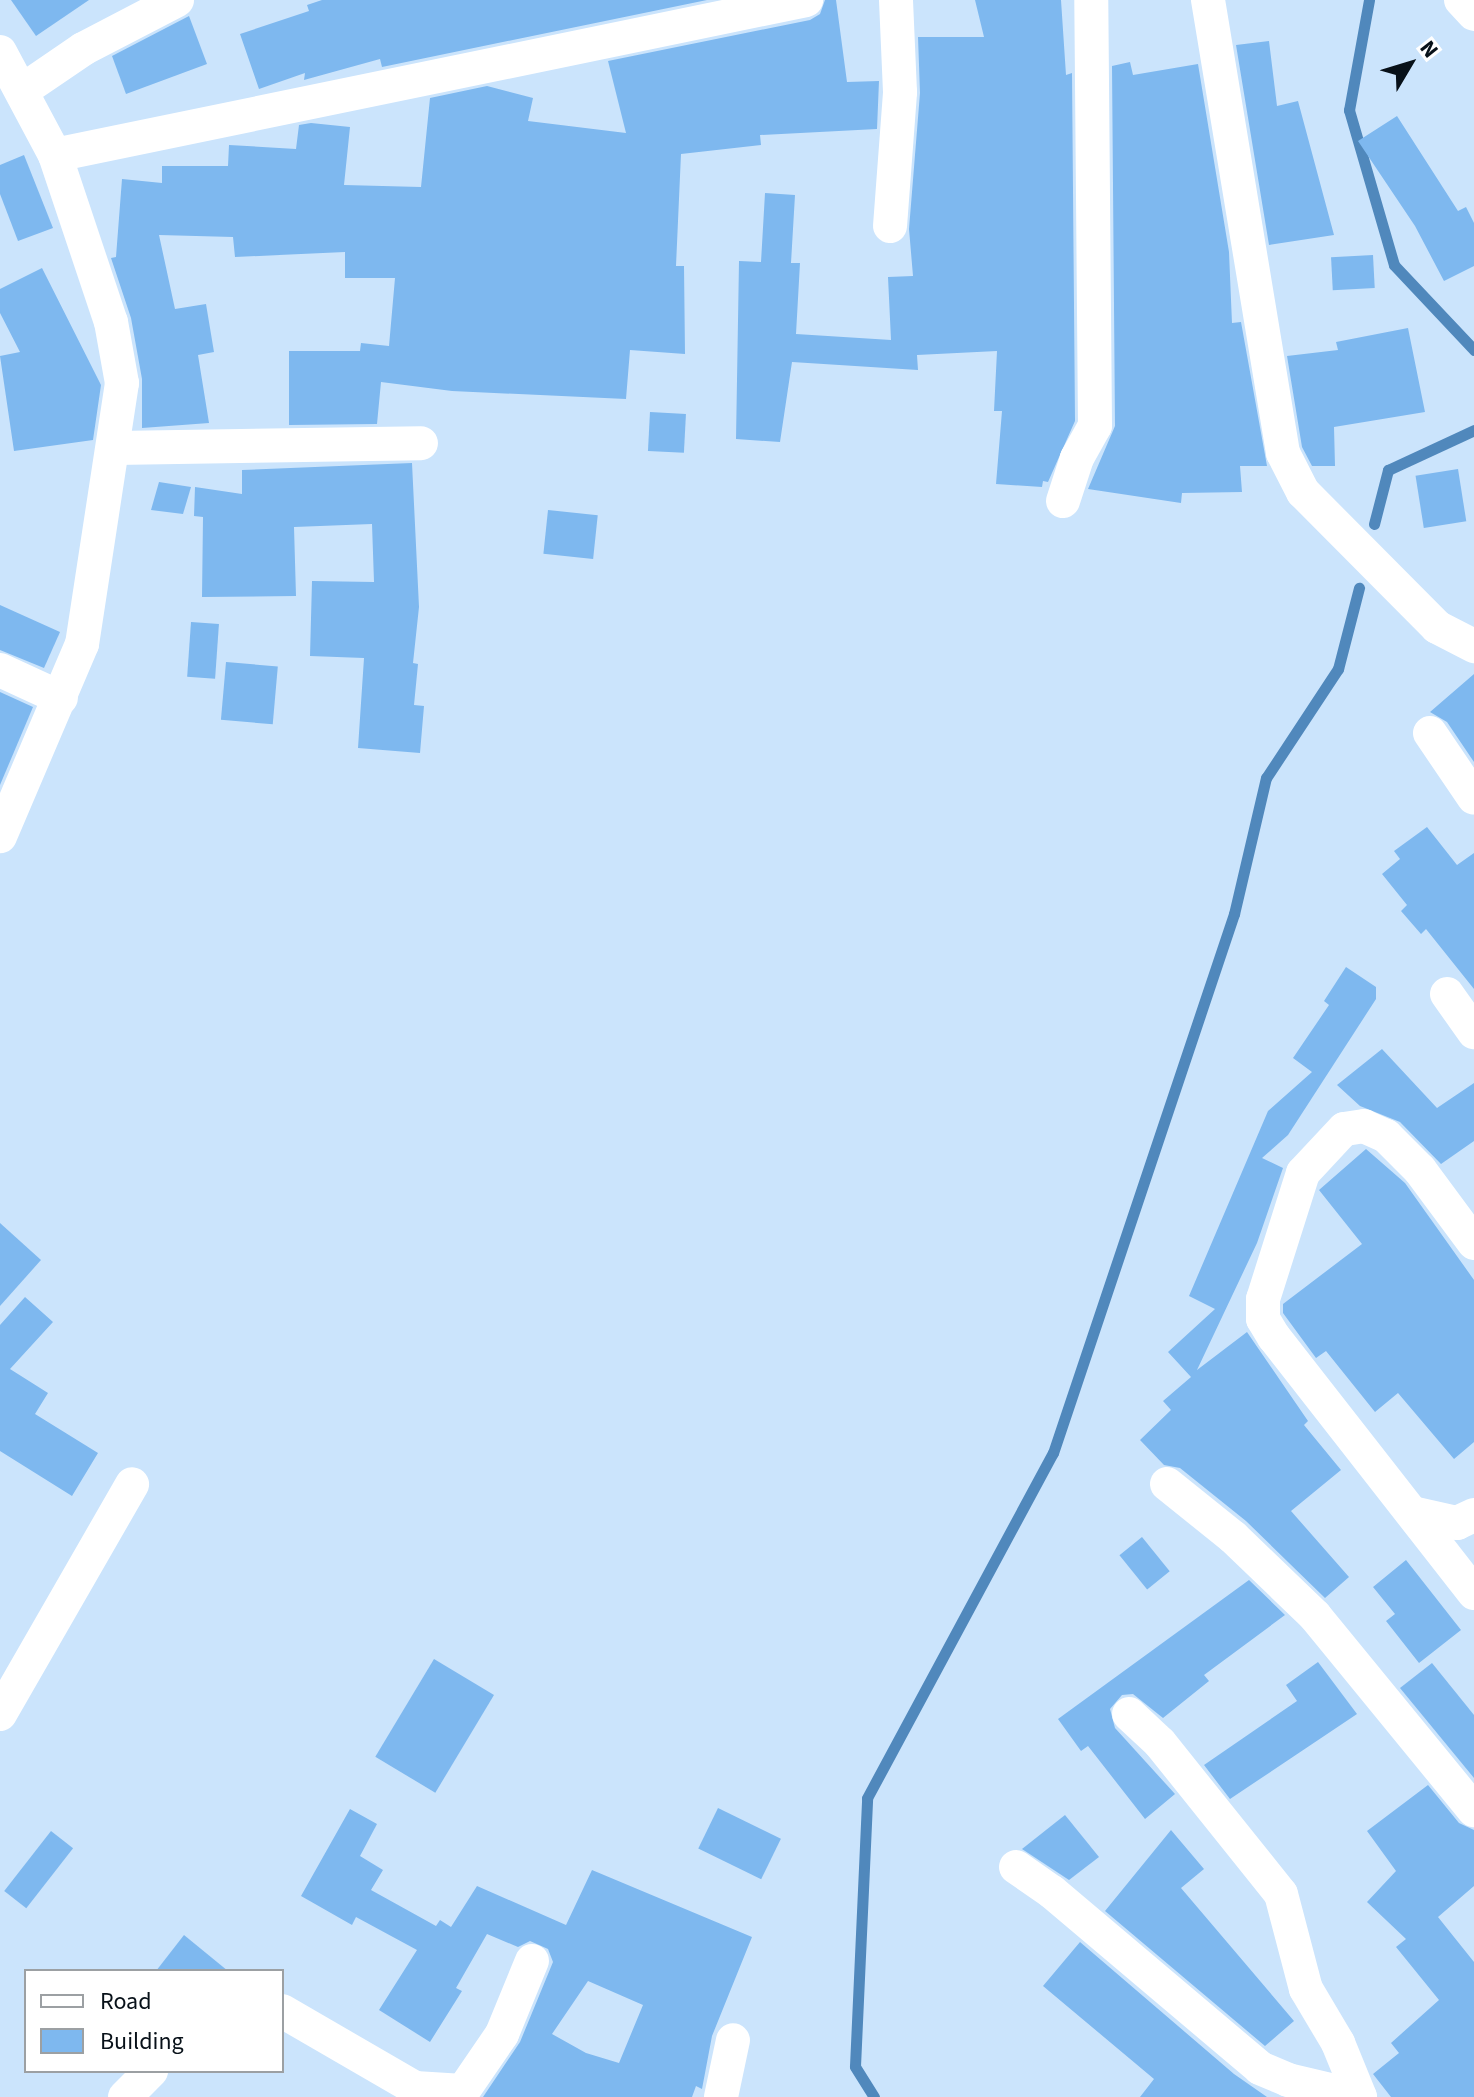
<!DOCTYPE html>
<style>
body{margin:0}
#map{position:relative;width:1474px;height:2097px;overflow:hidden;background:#cbe4fc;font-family:"Source Sans 3",sans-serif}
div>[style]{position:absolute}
.stream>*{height:11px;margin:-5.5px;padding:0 5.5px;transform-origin:5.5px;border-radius:5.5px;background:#5088bc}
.building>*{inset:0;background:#7eb8ef;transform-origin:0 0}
.street>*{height:34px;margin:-17px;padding:0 17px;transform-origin:17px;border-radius:17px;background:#fff}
span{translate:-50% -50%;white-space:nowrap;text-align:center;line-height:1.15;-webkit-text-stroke:6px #fff;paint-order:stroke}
.legend{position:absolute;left:24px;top:1969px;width:260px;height:104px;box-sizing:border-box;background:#fff;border:2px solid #9ca0a3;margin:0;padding:10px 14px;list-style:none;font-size:24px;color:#081119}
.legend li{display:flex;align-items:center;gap:16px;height:40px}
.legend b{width:40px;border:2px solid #9ca0a3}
.north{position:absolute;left:1370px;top:24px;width:80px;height:80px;-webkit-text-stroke:6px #fff;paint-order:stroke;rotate:52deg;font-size:22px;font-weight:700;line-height:32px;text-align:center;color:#081119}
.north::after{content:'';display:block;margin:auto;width:28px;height:36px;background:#081119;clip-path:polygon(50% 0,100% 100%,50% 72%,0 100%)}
</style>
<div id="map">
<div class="stream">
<div style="left:1369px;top:0;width:112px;rotate:100.3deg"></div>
<div style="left:1349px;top:110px;width:161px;rotate:73.8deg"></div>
<div style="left:1394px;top:265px;width:117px;rotate:46.7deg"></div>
<div style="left:1374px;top:524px;width:56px;rotate:-75.5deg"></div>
<div style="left:1388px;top:470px;width:95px;rotate:-24.9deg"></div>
<div style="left:874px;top:2097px;width:36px;rotate:-122deg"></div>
<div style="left:855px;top:2066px;width:268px;rotate:-87.4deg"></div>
<div style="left:867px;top:1798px;width:392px;rotate:-61.7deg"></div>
<div style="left:1053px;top:1453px;width:569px;rotate:-71.44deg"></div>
<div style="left:1234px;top:914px;width:140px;rotate:-76.8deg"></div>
<div style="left:1266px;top:778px;width:131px;rotate:-56.6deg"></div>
<div style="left:1338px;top:669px;width:84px;rotate:-75.5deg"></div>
</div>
<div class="building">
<div style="clip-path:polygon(11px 0,89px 0,36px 36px)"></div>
<div style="clip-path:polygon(322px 0,707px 0,382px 67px,380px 59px,304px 80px,305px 73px,259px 89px,240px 34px,309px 11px,307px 5px)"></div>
<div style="clip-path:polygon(825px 0,836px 0,847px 82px,879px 81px,877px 129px,760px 135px,761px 145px,681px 154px,676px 266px,684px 266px,685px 354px,630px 350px,626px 399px,452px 391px,381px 382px,377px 424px,289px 425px,289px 351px,360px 351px,361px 343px,389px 346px,395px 278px,345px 278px,345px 252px,235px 257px,233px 237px,159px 235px,175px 309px,206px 304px,214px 352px,198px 355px,209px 423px,142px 428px,142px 379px,131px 318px,111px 258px,116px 257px,122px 179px,162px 183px,162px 166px,228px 166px,229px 145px,296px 149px,299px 125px,311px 123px,350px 127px,344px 185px,421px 187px,430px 98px,487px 86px,533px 98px,528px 121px,626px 133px,608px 61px,810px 20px,820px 14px)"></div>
<div style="clip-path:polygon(975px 0,1061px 0,1066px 75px,1072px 73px,1075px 421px,1048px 482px,1043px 481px,1042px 487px,996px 484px,1002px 411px,994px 411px,997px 351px,917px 355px,918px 370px,792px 362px,780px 442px,736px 439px,739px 261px,761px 262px,765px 193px,795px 195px,791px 263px,800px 263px,796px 334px,891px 340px,888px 277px,913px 276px,909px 229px,920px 93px,918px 37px,984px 37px)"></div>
<div style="clip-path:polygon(189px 16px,207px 64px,126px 94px,112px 56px)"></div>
<div style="clip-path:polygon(1269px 41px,1277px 106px,1298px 101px,1334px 235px,1269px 245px,1236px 45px)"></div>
<div style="clip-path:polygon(1130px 62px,1133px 75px,1198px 64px,1229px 252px,1232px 323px,1241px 322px,1267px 466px,1240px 466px,1242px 492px,1182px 493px,1181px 503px,1088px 489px,1115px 426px,1112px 66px)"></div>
<div style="clip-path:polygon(1397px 116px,1458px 211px,1466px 207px,1474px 223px,1474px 266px,1444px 281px,1415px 226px,1358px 141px)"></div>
<div style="clip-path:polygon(24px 155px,53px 228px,18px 241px,0 194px,0 165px)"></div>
<div style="left:1373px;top:255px;width:33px;height:42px;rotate:87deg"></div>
<div style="clip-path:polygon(42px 268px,101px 385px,93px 440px,14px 451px,0 356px,20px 352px,0 313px,0 289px)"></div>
<div style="clip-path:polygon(1408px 328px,1425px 412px,1334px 427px,1335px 466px,1312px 466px,1302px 447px,1287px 356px,1338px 350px,1336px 342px)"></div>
<div style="left:650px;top:412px;width:36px;height:39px;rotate:3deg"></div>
<div style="clip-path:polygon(412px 463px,419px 607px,413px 663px,418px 664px,414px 705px,424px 706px,420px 753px,358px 748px,364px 658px,310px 656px,312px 581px,374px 582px,372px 524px,294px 527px,296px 596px,202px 597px,203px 517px,194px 516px,195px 487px,242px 494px,242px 470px)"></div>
<div style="left:1458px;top:469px;width:53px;height:43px;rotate:81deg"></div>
<div style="clip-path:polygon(159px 482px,191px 487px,183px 514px,151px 510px)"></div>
<div style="left:548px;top:510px;width:50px;height:44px;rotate:6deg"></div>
<div style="clip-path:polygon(0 605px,60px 632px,44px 668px,0 650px)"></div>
<div style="left:191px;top:622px;width:28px;height:55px;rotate:4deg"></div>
<div style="left:226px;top:662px;width:52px;height:58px;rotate:5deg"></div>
<div style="clip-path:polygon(1474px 674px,1474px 762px,1447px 722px,1430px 712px)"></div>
<div style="clip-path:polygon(0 692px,33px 707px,0 785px)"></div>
<div style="clip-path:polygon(1427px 827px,1457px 865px,1474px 853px,1474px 989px,1426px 929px,1421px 934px,1401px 911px,1407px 905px,1382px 874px,1400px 859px,1394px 851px)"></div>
<div style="clip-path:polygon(1346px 967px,1376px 987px,1376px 999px,1288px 1135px,1262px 1158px,1283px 1168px,1257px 1243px,1197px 1370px,1247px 1332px,1308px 1421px,1304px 1425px,1341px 1470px,1291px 1511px,1349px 1577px,1325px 1598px,1246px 1521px,1180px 1468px,1164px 1465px,1140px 1440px,1171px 1410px,1163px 1401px,1191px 1377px,1168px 1352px,1215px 1309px,1189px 1296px,1268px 1111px,1312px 1072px,1293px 1058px,1329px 1005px,1324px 1001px)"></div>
<div style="clip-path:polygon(1382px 1049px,1437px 1108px,1474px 1083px,1474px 1141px,1441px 1164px,1400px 1122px,1360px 1106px,1337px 1085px)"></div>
<div style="clip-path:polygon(1366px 1149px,1405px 1183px,1474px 1280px,1474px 1442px,1454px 1459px,1398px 1393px,1375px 1412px,1326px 1351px,1316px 1358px,1283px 1313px,1283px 1304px,1362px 1244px,1319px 1190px)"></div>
<div style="clip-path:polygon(0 1223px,41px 1260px,0 1306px)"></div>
<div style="clip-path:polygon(25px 1297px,53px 1322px,10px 1369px,48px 1393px,35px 1414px,98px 1453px,72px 1496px,0 1451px,0 1325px)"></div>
<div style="left:1142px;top:1537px;width:44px;height:29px;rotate:51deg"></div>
<div style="clip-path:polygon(1406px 1560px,1461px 1630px,1419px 1663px,1386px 1621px,1395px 1614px,1373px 1587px)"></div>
<div style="clip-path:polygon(1249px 1580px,1285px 1615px,1204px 1675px,1209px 1681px,1163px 1718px,1133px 1694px,1122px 1695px,1110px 1709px,1115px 1728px,1175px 1794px,1145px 1819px,1088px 1746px,1081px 1751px,1058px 1719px)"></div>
<div style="left:434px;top:1659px;width:70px;height:114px;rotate:31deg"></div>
<div style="clip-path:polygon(1318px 1662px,1357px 1714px,1230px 1799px,1204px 1765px,1297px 1701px,1286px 1685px)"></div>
<div style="clip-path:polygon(1432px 1663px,1474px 1715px,1474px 1778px,1400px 1688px)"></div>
<div style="clip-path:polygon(1428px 1785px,1459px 1823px,1474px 1830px,1474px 1886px,1438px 1917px,1474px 1962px,1474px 2097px,1391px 2097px,1373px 2074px,1399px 2053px,1391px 2043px,1439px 2000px,1396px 1947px,1406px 1939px,1367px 1902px,1396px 1871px,1367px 1831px)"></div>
<div style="left:718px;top:1808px;width:70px;height:45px;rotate:26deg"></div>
<div style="clip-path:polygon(evenodd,350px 1809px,377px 1824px,360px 1856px,383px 1870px,371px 1890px,436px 1926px,440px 1920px,451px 1927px,477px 1886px,566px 1925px,592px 1870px,752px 1937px,712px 2036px,702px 2089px,696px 2086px,692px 2097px,483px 2097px,520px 2042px,553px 1962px,548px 1949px,530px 1941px,518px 1947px,487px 1934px,456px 1988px,462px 1991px,430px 2042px,379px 2010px,417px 1950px,356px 1917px,352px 1925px,301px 1896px,350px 1809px,588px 1981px,643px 2005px,619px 2063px,586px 2053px,552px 2034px,588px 1981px)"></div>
<div style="clip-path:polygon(1065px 1815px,1099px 1857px,1069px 1880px,1022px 1849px)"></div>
<div style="clip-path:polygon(1171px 1830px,1204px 1869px,1181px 1888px,1294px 2021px,1265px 2046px,1105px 1911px)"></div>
<div style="left:51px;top:1831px;width:28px;height:76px;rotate:38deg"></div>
<div style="clip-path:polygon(184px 1935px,228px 1971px,156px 1971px)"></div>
<div style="clip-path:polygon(1080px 1942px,1234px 2074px,1267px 2097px,1140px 2097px,1154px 2079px,1043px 1986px)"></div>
</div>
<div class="street">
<div style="left:1208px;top:0;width:459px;rotate:80.6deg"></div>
<div style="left:1283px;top:453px;width:44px;rotate:62.9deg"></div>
<div style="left:1303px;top:492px;width:190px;rotate:45.2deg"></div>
<div style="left:1437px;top:627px;width:42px;rotate:27.2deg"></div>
<div style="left:1461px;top:0;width:19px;rotate:47deg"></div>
<div style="left:0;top:52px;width:117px;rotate:61.9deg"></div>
<div style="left:55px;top:155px;width:176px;rotate:71.5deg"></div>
<div style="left:111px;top:322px;width:62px;rotate:79.8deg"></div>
<div style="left:122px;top:383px;width:264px;rotate:98.7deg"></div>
<div style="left:82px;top:644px;width:209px;rotate:113.1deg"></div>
<div style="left:23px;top:90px;width:73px;rotate:-34.3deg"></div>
<div style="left:83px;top:49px;width:106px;rotate:-27.5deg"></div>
<div style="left:55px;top:155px;width:767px;rotate:-11.66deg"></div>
<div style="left:890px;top:226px;width:134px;rotate:-85.7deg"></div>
<div style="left:900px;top:92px;width:92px;rotate:-92.5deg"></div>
<div style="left:115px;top:448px;width:306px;rotate:-0.9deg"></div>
<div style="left:1063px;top:501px;width:45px;rotate:-72deg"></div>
<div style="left:1077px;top:458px;width:37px;rotate:-61deg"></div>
<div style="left:1095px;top:426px;width:426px;rotate:-90.5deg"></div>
<div style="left:0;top:670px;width:67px;rotate:24.7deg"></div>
<div style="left:1430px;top:733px;width:78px;rotate:55.9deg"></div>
<div style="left:1447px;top:994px;width:47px;rotate:54.6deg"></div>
<div style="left:1474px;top:1243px;width:91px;rotate:-126.5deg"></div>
<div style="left:1420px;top:1170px;width:48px;rotate:-135deg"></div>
<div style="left:1386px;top:1136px;width:24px;rotate:-156deg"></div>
<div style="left:1364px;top:1126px;width:20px;rotate:171deg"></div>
<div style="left:1344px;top:1129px;width:60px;rotate:133deg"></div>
<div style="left:1303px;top:1173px;width:132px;rotate:107.6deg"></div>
<div style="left:1263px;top:1299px;width:20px;rotate:90deg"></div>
<div style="left:1263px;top:1319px;width:21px;rotate:59deg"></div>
<div style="left:1274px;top:1337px;width:325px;rotate:52deg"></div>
<div style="left:1167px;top:1484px;width:85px;rotate:38.8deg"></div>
<div style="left:1233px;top:1537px;width:114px;rotate:43.9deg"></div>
<div style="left:1315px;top:1616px;width:251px;rotate:50.7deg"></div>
<div style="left:1417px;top:1514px;width:41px;rotate:12.7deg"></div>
<div style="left:1457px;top:1523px;width:19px;rotate:-25deg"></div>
<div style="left:0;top:1714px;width:265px;rotate:-60.1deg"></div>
<div style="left:1129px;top:1714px;width:42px;rotate:43.1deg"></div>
<div style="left:1160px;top:1743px;width:193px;rotate:51.3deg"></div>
<div style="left:1281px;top:1894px;width:98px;rotate:75.3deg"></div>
<div style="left:1306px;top:1989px;width:63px;rotate:59.3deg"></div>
<div style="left:1338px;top:2043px;width:58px;rotate:67.8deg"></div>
<div style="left:1016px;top:1867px;width:44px;rotate:34.8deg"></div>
<div style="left:1052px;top:1892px;width:272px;rotate:40.2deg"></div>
<div style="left:1260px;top:2068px;width:30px;rotate:23deg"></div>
<div style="left:1288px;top:2080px;width:74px;rotate:13.3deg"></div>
<div style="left:282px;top:2011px;width:154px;rotate:30.1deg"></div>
<div style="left:415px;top:2088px;width:48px;rotate:3.6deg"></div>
<div style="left:463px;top:2091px;width:69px;rotate:-55.6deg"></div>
<div style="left:502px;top:2034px;width:79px;rotate:-67.7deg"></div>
<div style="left:125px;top:2097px;width:37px;rotate:-45deg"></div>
<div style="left:721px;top:2097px;width:58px;rotate:-78.1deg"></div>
</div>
<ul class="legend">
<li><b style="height:10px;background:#fff"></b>Road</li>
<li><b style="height:22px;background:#7eb8ef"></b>Building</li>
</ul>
<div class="north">N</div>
</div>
